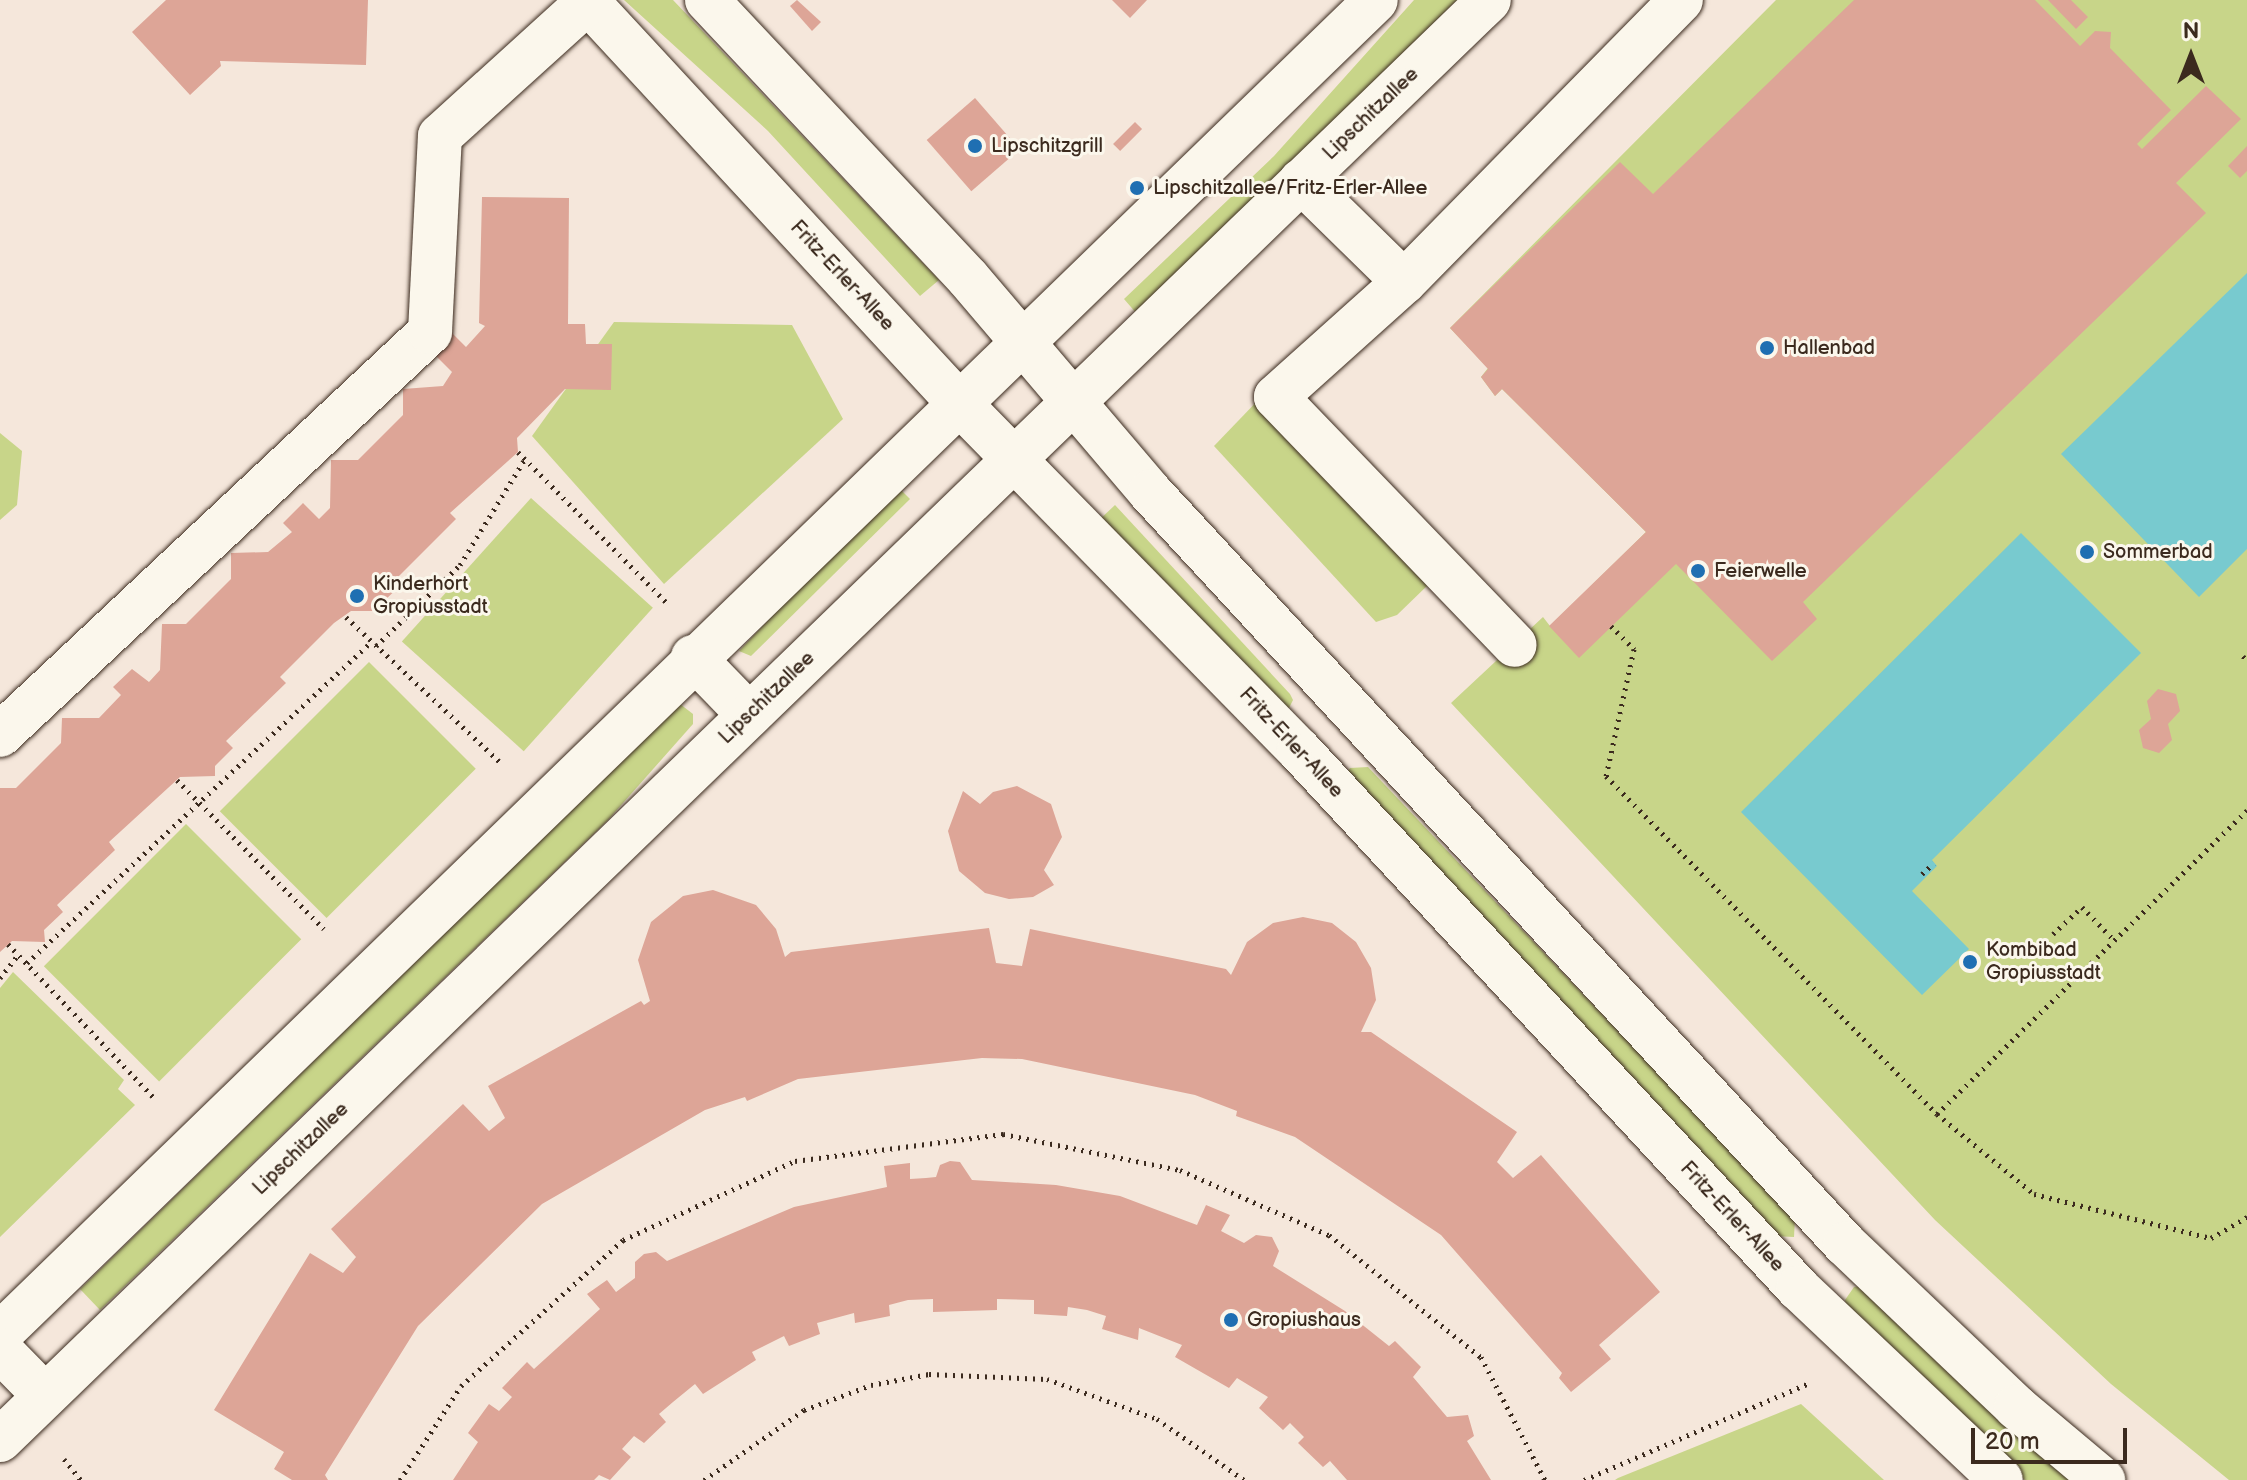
<!DOCTYPE html>
<style>
body{margin:0}
#map{position:relative;width:2247px;height:1480px;overflow:hidden;background:#f5e7db;font-family:"Balsamiq Sans",sans-serif}
div>[style]{position:absolute}
.green>*{inset:0;background:#c8d589;transform-origin:0 0}
.water>*{inset:0;background:#78cacf}
.building>*{inset:0;background:#dda597;transform-origin:0 0}
.path>*{height:5px;margin-top:-2.5px;transform-origin:0;background:repeating-linear-gradient(90deg,#3b2a1e 0 2px,transparent 0 8px)}
.roads{filter:drop-shadow(0 0 2px #3b2a1e) drop-shadow(0 0 2px #3b2a1e)}
.minor>*{height:44px;margin:-22px;padding:0 22px;transform-origin:22px;border-radius:22px;background:#fbf7ec}
.dots>*{width:22px;height:22px;translate:-50% -50%;box-sizing:border-box;border:4px solid #fbf7ec;border-radius:50%}
span{translate:-50% -50%;white-space:nowrap;text-align:center;line-height:1.15;-webkit-text-stroke:6px #fbf7ec;paint-order:stroke}
.street-label{font-size:20px;color:#3b2a1e}
.poi-label{font-size:20px;color:#3b2a1e}
.left{translate:0 -50%;text-align:left}
.north{position:absolute;left:2151px;top:16px;width:80px;height:80px;-webkit-text-stroke:6px #fbf7ec;paint-order:stroke;rotate:0deg;font-size:22px;font-weight:700;line-height:32px;text-align:center;color:#3b2a1e}
.north::after{content:'';display:block;margin:auto;width:28px;height:36px;background:#3b2a1e;clip-path:polygon(50% 0,100% 100%,50% 72%,0 100%)}
.scale{position:absolute;left:1971px;top:1428px;width:156px;height:36px;box-sizing:border-box;border:4px solid #3b2a1e;border-top:0;padding-left:10px;font-size:24px;line-height:28px;white-space:nowrap;color:#3b2a1e;-webkit-text-stroke:6px #fbf7ec;paint-order:stroke}
</style>
<div id="map">
<div class="green">
<div style="clip-path:polygon(624px 0,673px 0,939px 280px,920px 296px,768px 131px)"></div>
<div style="clip-path:polygon(1414px 0,1457px 0,1137px 314px,1124px 299px,1274px 156px)"></div>
<div style="clip-path:polygon(1776px 0,2247px 0,2247px 1480px,2229px 1480px,2111px 1384px,1935px 1220px,1451px 703px,1543px 617px,1550px 626px,1646px 532px,1502px 389px,1495px 396px,1481px 377px,1488px 368px,1450px 328px)"></div>
<div style="clip-path:polygon(614px 322px,792px 325px,843px 419px,664px 584px,532px 436px)"></div>
<div style="clip-path:polygon(1263px 395px,1429px 584px,1397px 615px,1376px 622px,1214px 446px)"></div>
<div style="clip-path:polygon(0 433px,22px 451px,17px 505px,0 520px)"></div>
<div style="clip-path:polygon(896px 485px,910px 499px,751px 656px,739px 651px)"></div>
<div style="left:531px;top:498px;width:164px;height:193px;rotate:42deg"></div>
<div style="clip-path:polygon(1115px 505px,1290px 694px,1293px 700px,1288px 710px,1097px 522px)"></div>
<div style="left:369px;top:662px;width:151px;height:211px;rotate:45deg"></div>
<div style="clip-path:polygon(680px 704px,693px 714px,693px 724px,608px 820px,100px 1310px,80px 1289px)"></div>
<div style="clip-path:polygon(1368px 767px,1795px 1218px,1794px 1237px,1775px 1236px,1346px 775px,1350px 768px)"></div>
<div style="left:186px;top:824px;width:163px;height:201px;rotate:45deg"></div>
<div style="clip-path:polygon(13px 972px,124px 1080px,118px 1089px,135px 1105px,0 1237px,0 988px)"></div>
<div style="clip-path:polygon(1862px 1286px,2083px 1480px,2025px 1480px,2007px 1465px,1847px 1311px,1845px 1300px,1854px 1287px)"></div>
<div style="clip-path:polygon(1801px 1404px,1884px 1480px,1615px 1480px,1618px 1478px)"></div>
</div>
<div class="water">
<div style="clip-path:polygon(2247px 273px,2247px 549px,2199px 597px,2061px 454px)"></div>
<div style="clip-path:polygon(2021px 533px,2141px 653px,1932px 860px,1937px 866px,1912px 891px,1969px 949px,1922px 995px,1741px 812px)"></div>
</div>
<div class="building">
<div style="clip-path:polygon(166px 0,368px 0,366px 65px,220px 61px,221px 66px,190px 95px,132px 32px)"></div>
<div style="clip-path:polygon(797px 0,821px 22px,812px 31px,790px 6px)"></div>
<div style="clip-path:polygon(1112px 0,1147px 0,1130px 18px)"></div>
<div style="clip-path:polygon(1854px 0,2035px 0,2080px 46px,2095px 31px,2111px 32px,2110px 48px,2171px 110px,2137px 144px,2142px 149px,2206px 86px,2241px 119px,2176px 183px,2206px 213px,1803px 602px,1817px 619px,1772px 661px,1676px 564px,1579px 658px,1549px 626px,1646px 532px,1502px 389px,1495px 396px,1481px 377px,1488px 369px,1450px 328px,1620px 162px,1653px 194px)"></div>
<div style="clip-path:polygon(2048px 0,2071px 0,2088px 17px,2076px 29px)"></div>
<div style="left:975px;top:98px;width:68px;height:64px;rotate:49deg"></div>
<div style="left:1135px;top:122px;width:10px;height:31px;rotate:45deg"></div>
<div style="clip-path:polygon(2247px 146px,2247px 171px,2240px 178px,2228px 166px)"></div>
<div style="clip-path:polygon(482px 197px,569px 198px,568px 324px,585px 324px,586px 344px,612px 344px,611px 390px,565px 389px,517px 438px,518px 452px,450px 513px,456px 519px,398px 577px,403px 583px,384px 601px,385px 611px,351px 611px,334px 623px,280px 677px,286px 683px,226px 741px,233px 748px,215px 766px,215px 776px,180px 777px,109px 842px,115px 850px,57px 905px,63px 912px,44px 930px,45px 942px,12px 941px,0 952px,0 788px,16px 788px,61px 743px,62px 718px,99px 718px,121px 695px,113px 687px,132px 669px,149px 682px,160px 670px,162px 624px,186px 624px,231px 579px,231px 553px,268px 552px,292px 532px,283px 523px,303px 503px,319px 519px,330px 508px,331px 460px,358px 460px,403px 415px,403px 389px,443px 386px,452px 372px,434px 354px,452px 333px,466px 347px,485px 326px,479px 323px)"></div>
<div style="clip-path:polygon(2158px 689px,2176px 694px,2180px 711px,2168px 724px,2172px 740px,2159px 753px,2143px 748px,2139px 730px,2151px 719px,2147px 701px)"></div>
<div style="clip-path:polygon(1017px 786px,1051px 804px,1062px 837px,1044px 870px,1054px 885px,1033px 897px,1009px 899px,985px 893px,959px 871px,948px 831px,963px 791px,980px 804px,993px 792px)"></div>
<div style="clip-path:polygon(713px 890px,756px 905px,776px 929px,785px 957px,791px 952px,989px 928px,996px 963px,1022px 966px,1030px 929px,1226px 969px,1231px 975px,1247px 942px,1273px 923px,1303px 917px,1332px 923px,1356px 942px,1371px 968px,1376px 1000px,1361px 1032px,1371px 1032px,1517px 1132px,1497px 1162px,1513px 1178px,1541px 1155px,1660px 1292px,1599px 1345px,1611px 1359px,1571px 1392px,1559px 1378px,1562px 1373px,1441px 1235px,1295px 1137px,1236px 1116px,1237px 1111px,1195px 1095px,1022px 1059px,982px 1058px,798px 1079px,747px 1101px,745px 1097px,705px 1110px,542px 1204px,418px 1326px,325px 1475px,328px 1480px,292px 1480px,274px 1469px,284px 1452px,214px 1410px,310px 1253px,343px 1273px,356px 1257px,331px 1229px,463px 1104px,489px 1131px,505px 1118px,488px 1086px,641px 1001px,644px 1005px,650px 1001px,638px 960px,651px 922px,683px 896px)"></div>
<div style="clip-path:polygon(950px 1161px,960px 1162px,972px 1180px,1056px 1185px,1120px 1196px,1197px 1225px,1206px 1205px,1230px 1215px,1221px 1231px,1244px 1243px,1256px 1235px,1272px 1237px,1279px 1251px,1273px 1266px,1345px 1311px,1389px 1346px,1395px 1341px,1421px 1367px,1413px 1377px,1447px 1417px,1468px 1415px,1474px 1436px,1467px 1441px,1491px 1480px,1347px 1480px,1330px 1461px,1323px 1467px,1298px 1443px,1304px 1437px,1290px 1423px,1283px 1430px,1259px 1408px,1268px 1397px,1237px 1378px,1229px 1388px,1175px 1357px,1182px 1345px,1139px 1328px,1138px 1340px,1102px 1329px,1106px 1316px,1087px 1310px,1068px 1307px,1067px 1316px,1034px 1314px,1034px 1300px,997px 1299px,997px 1310px,933px 1312px,933px 1299px,908px 1300px,889px 1305px,890px 1316px,855px 1323px,854px 1313px,817px 1323px,820px 1334px,789px 1346px,784px 1336px,752px 1352px,756px 1360px,703px 1394px,695px 1384px,673px 1402px,659px 1414px,666px 1422px,644px 1443px,634px 1436px,622px 1449px,631px 1457px,610px 1480px,599px 1475px,594px 1480px,453px 1480px,478px 1442px,468px 1433px,489px 1404px,499px 1411px,512px 1397px,502px 1388px,527px 1362px,534px 1369px,600px 1309px,587px 1294px,607px 1280px,616px 1292px,635px 1278px,635px 1262px,644px 1254px,656px 1252px,667px 1261px,794px 1207px,887px 1187px,884px 1166px,910px 1163px,910px 1179px,926px 1178px,936px 1177px,940px 1165px)"></div>
</div>
<div class="path">
<div style="left:518px;top:452px;width:215px;rotate:45.4deg"></div>
<div style="left:346px;top:617px;width:212px;rotate:43.3deg"></div>
<div style="left:1611px;top:626px;width:33px;rotate:45deg"></div>
<div style="left:1634px;top:649px;width:130px;rotate:102.4deg"></div>
<div style="left:1606px;top:776px;width:473px;rotate:45.6deg"></div>
<div style="left:1937px;top:1114px;width:434px;rotate:-44.4deg"></div>
<div style="left:376px;top:646px;width:117px;rotate:-44deg"></div>
<div style="left:460px;top:565px;width:124px;rotate:-58.5deg"></div>
<div style="left:2243px;top:656px;width:6px;rotate:51deg"></div>
<div style="left:177px;top:780px;width:209px;rotate:45.4deg"></div>
<div style="left:1922px;top:874px;width:16px;rotate:-43deg"></div>
<div style="left:2053px;top:934px;width:40px;rotate:-43deg"></div>
<div style="left:2082px;top:907px;width:46px;rotate:45.9deg"></div>
<div style="left:8px;top:944px;width:212px;rotate:46.5deg"></div>
<div style="left:27px;top:963px;width:471px;rotate:-43deg"></div>
<div style="left:0;top:978px;width:29px;rotate:-52deg"></div>
<div style="left:1937px;top:1114px;width:126px;rotate:39.5deg"></div>
<div style="left:2034px;top:1194px;width:182px;rotate:14deg"></div>
<div style="left:2211px;top:1238px;width:42px;rotate:-30.3deg"></div>
<div style="left:64px;top:1459px;width:27px;rotate:51deg"></div>
<div style="left:400px;top:1480px;width:112px;rotate:-57deg"></div>
<div style="left:461px;top:1386px;width:218px;rotate:-42deg"></div>
<div style="left:623px;top:1240px;width:189px;rotate:-24.7deg"></div>
<div style="left:795px;top:1161px;width:210px;rotate:-7.4deg"></div>
<div style="left:1003px;top:1134px;width:181px;rotate:11.5deg"></div>
<div style="left:1180px;top:1170px;width:163px;rotate:23.6deg"></div>
<div style="left:1329px;top:1235px;width:195px;rotate:38.8deg"></div>
<div style="left:1481px;top:1357px;width:139px;rotate:62.5deg"></div>
<div style="left:704px;top:1480px;width:122px;rotate:-35deg"></div>
<div style="left:804px;top:1410px;width:72px;rotate:-20.5deg"></div>
<div style="left:871px;top:1385px;width:59px;rotate:-10.7deg"></div>
<div style="left:929px;top:1374px;width:118px;rotate:2.4deg"></div>
<div style="left:1047px;top:1379px;width:117px;rotate:20deg"></div>
<div style="left:1157px;top:1419px;width:106px;rotate:35deg"></div>
<div style="left:1584px;top:1480px;width:243px;rotate:-23.3deg"></div>
</div>
<div class="roads">
<div class="minor">
<div style="left:586px;top:0;width:548px;rotate:47.22deg"></div>
<div style="left:958px;top:402px;width:487px;rotate:45.6deg"></div>
<div style="left:1299px;top:750px;width:734px;rotate:47.15deg"></div>
<div style="left:1798px;top:1288px;width:279px;rotate:43.4deg"></div>
<div style="left:707px;top:0;width:381px;rotate:46.8deg"></div>
<div style="left:968px;top:278px;width:281px;rotate:49.6deg"></div>
<div style="left:1150px;top:492px;width:1024px;rotate:47.26deg"></div>
<div style="left:1845px;top:1244px;width:236px;rotate:43.6deg"></div>
<div style="left:2016px;top:1407px;width:114px;rotate:40deg"></div>
<div style="left:1301px;top:181px;width:144px;rotate:44.4deg"></div>
<div style="left:1404px;top:282px;width:395px;rotate:-45.5deg"></div>
<div style="left:1404px;top:282px;width:172px;rotate:138.1deg"></div>
<div style="left:1276px;top:397px;width:344px;rotate:46.1deg"></div>
<div style="left:693px;top:657px;width:81px;rotate:46deg"></div>
<div style="left:0;top:735px;width:589px;rotate:-43.14deg"></div>
<div style="left:430px;top:332px;width:196px;rotate:-87.1deg"></div>
<div style="left:440px;top:136px;width:200px;rotate:-42.2deg"></div>
<div style="left:0;top:1334px;width:1916px;rotate:-44.11deg"></div>
<div style="left:0;top:1350px;width:64px;rotate:45.6deg"></div>
<div style="left:0;top:1440px;width:2071px;rotate:-44.04deg"></div>
</div>
</div>
<div class="dots">
<div style="left:975px;top:146px;background:#1f6fb2"></div>
<div style="left:1137px;top:188px;background:#1f6fb2"></div>
<div style="left:1767px;top:348px;background:#1f6fb2"></div>
<div style="left:2087px;top:552px;background:#1f6fb2"></div>
<div style="left:1698px;top:571px;background:#1f6fb2"></div>
<div style="left:357px;top:596px;background:#1f6fb2"></div>
<div style="left:1970px;top:962px;background:#1f6fb2"></div>
<div style="left:1231px;top:1320px;background:#1f6fb2"></div>
</div>
<div class="street-label">
<span style="left:1371px;top:114px;rotate:-44deg">Lipschitzallee</span>
<span style="left:842px;top:276px;rotate:47deg">Fritz-Erler-Allee</span>
<span style="left:767px;top:698px;rotate:-44deg">Lipschitzallee</span>
<span style="left:1291px;top:743px;rotate:47deg">Fritz-Erler-Allee</span>
<span style="left:301px;top:1149px;rotate:-44deg">Lipschitzallee</span>
<span style="left:1732px;top:1217px;rotate:47deg">Fritz-Erler-Allee</span>
</div>
<div class="poi-label">
<span class="left" style="left:991px;top:146px">Lipschitzgrill</span>
<span class="left" style="left:1153px;top:188px">Lipschitzallee/Fritz-Erler-Allee</span>
<span class="left" style="left:1783px;top:348px">Hallenbad</span>
<span class="left" style="left:2103px;top:552px">Sommerbad</span>
<span class="left" style="left:1714px;top:571px">Feierwelle</span>
<span class="left" style="left:373px;top:596px">Kinderhort<br>Gropiusstadt</span>
<span class="left" style="left:1986px;top:962px">Kombibad<br>Gropiusstadt</span>
<span class="left" style="left:1247px;top:1320px">Gropiushaus</span>
</div>
<div class="north">N</div>
<div class="scale">20 m</div>
</div>
